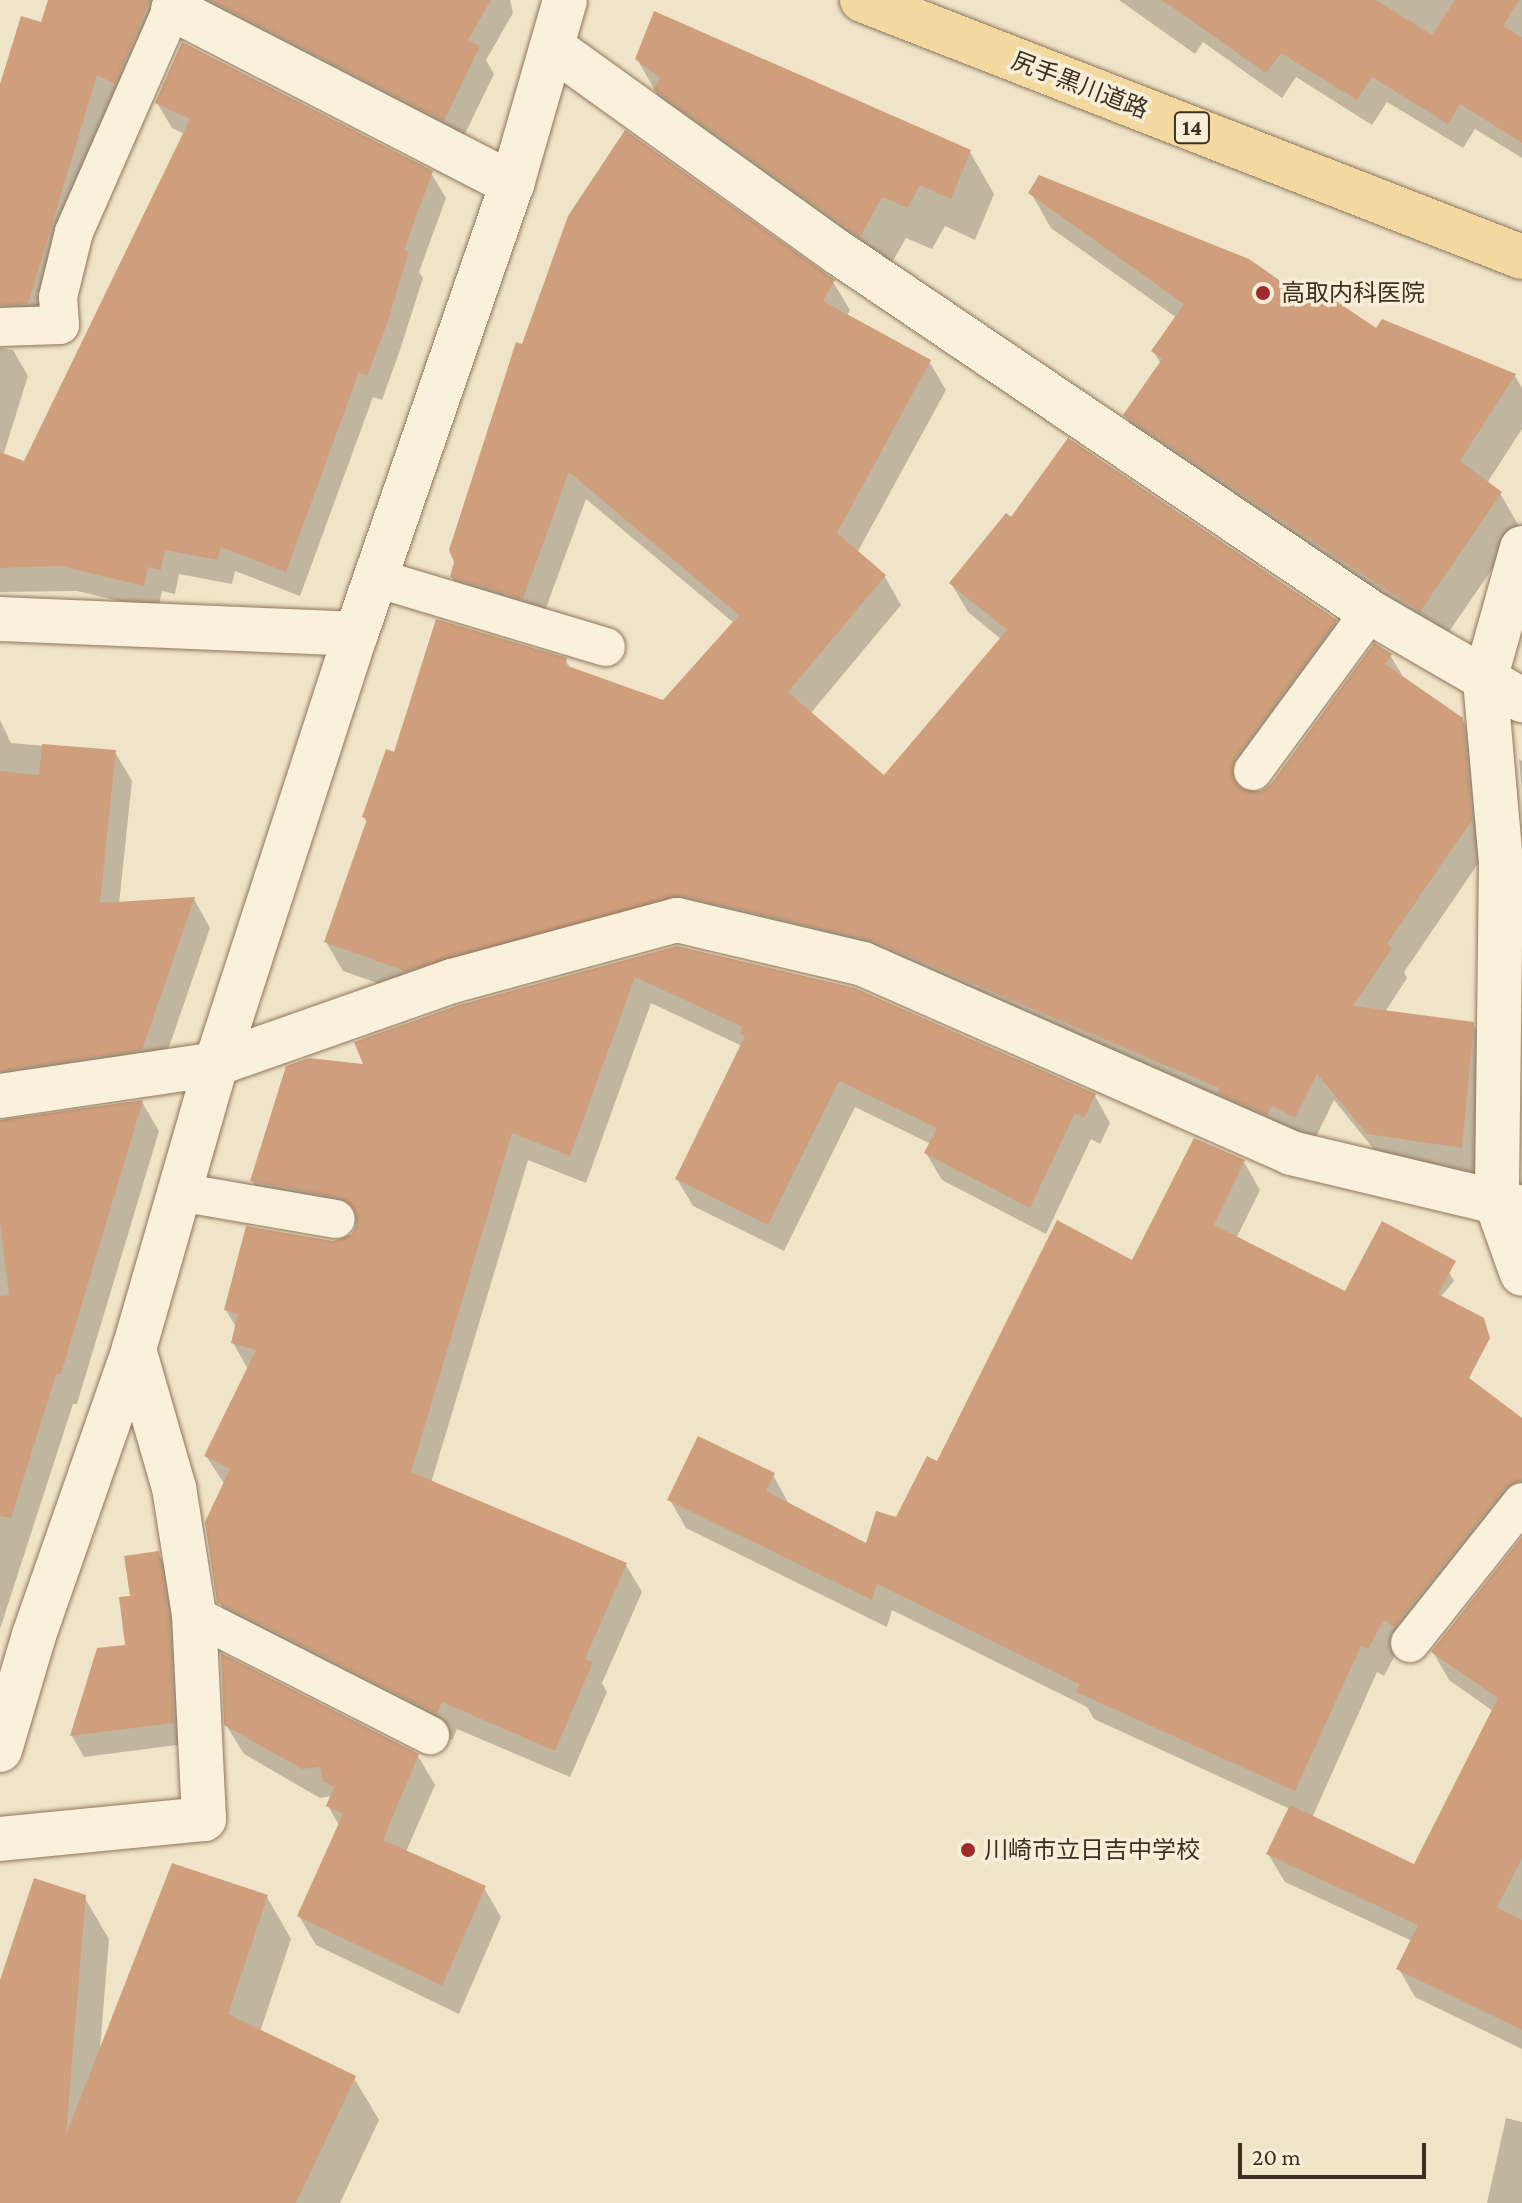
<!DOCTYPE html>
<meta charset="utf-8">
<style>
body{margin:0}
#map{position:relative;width:1522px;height:2203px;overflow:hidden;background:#f0e4c8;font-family:"Crimson Pro","Noto Sans JP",serif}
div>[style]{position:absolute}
.shadow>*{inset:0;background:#0003}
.building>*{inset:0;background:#cf9f7d}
.roads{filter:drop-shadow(0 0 2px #8d765c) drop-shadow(0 0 2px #8d765c)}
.lane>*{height:38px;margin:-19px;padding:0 19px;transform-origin:19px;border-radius:19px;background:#faf1dc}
.street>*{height:44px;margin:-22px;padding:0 22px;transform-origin:22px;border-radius:22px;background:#faf1dc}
.secondary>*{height:44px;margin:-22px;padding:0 22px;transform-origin:22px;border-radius:22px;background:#faf1dc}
.primary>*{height:44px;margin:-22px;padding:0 22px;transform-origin:22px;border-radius:22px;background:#f3d9a0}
.dots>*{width:22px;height:22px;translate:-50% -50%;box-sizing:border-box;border:4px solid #f7eed8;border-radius:50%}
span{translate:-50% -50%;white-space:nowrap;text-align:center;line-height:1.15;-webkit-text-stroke:7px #f7eed8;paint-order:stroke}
.shield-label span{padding:2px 6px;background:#f7eed8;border:2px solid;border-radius:6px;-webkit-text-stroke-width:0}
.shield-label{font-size:22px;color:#3d2e20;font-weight:700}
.street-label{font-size:24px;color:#3d2e20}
.poi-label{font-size:24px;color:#3d2e20}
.left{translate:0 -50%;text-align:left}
.scale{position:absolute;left:1238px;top:2143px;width:188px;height:36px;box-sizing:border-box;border:4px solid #3d2e20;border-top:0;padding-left:10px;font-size:24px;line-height:28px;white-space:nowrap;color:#3d2e20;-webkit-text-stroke:6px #f7eed8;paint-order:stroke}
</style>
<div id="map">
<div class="shadow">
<div style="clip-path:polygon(50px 0,510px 0,513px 13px,486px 60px,494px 74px,459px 146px,179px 8px,42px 330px,0 323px,0 90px,42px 25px)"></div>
<div style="clip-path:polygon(1119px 0,1522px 0,1522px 158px,1475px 129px,1463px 148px,1387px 102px,1372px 125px,1296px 77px,1282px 98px,1203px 42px,1195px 54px)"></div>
<div style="clip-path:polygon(637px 59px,970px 152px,994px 194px,975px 240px,945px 226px,932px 249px,906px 238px,884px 277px,661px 101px)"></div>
<div style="clip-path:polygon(157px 103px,431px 173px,446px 198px,419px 272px,423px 278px,400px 350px,382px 400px,373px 397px,300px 596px,235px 571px,232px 584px,179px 574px,175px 594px,162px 591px,158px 610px,77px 591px,0 592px,0 348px,13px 350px,28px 376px,3px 456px,25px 464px,185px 134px,172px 128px)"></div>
<div style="clip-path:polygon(1031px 193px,1376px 331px,1515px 376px,1522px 388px,1522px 429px,1487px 483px,1500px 493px,1520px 528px,1440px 645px,1145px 450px,1125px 415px,1161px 364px,1153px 351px,1177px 318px,1051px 228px)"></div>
<div style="clip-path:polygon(833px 282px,850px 310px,847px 316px,929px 361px,946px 390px,857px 553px,885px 577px,901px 605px,810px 714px,884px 778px,1002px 640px,968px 612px,951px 583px,1335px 621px,1352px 650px,1251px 787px,1250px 792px,1262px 793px,1390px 655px,1405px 680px,1462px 719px,1479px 749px,1488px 849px,1404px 972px,1407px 978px,1385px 1012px,1473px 1024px,1490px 1053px,1478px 1176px,1385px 1163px,1334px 1100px,1312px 1145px,700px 924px,423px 999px,343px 971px,326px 942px,367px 823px,364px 817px,396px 755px,566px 660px,571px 670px,664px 702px,734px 623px,586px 499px,539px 627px,468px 606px,452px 577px,524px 347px)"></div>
<div style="clip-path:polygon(0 720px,11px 743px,115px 752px,132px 781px,119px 904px,194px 899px,210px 928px,158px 1079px,0 1111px)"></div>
<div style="clip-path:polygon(1519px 759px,1522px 761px,1522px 793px)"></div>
<div style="clip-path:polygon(677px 948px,1095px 1096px,1110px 1123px,1100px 1144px,1091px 1139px,1046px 1234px,942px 1180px,926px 1153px,931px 1144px,855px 1107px,784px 1251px,693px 1206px,677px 1179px,742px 1046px,651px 1003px,586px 1183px,528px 1160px,431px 1483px,626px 1565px,642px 1592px,602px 1683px,607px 1692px,570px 1777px,457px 1729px,452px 1740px,236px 1630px,219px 1601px,225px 1485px,206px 1456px,248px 1369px,233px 1343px,237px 1329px,226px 1310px,354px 1235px,359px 1225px,268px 1208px,252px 1181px,366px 1066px)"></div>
<div style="clip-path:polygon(142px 1102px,159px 1131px,77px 1404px,73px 1404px,0 1629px,0 1122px)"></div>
<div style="clip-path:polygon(1244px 1162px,1260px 1190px,1236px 1239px,1346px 1294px,1438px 1253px,1454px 1281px,1410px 1333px,1522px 1437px,1522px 1515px,1400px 1646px,1384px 1676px,1377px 1672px,1312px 1818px,1415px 1867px,1493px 1711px,1449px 1680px,1433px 1652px,1522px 1541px,1522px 2049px,1415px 1997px,1399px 1969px,1412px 1941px,1285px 1882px,1268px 1854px,1290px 1809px,1094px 1719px,1087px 1707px,892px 1610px,887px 1627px,686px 1528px,670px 1500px,773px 1475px,789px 1504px,868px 1545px,897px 1520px,937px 1463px,1133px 1263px)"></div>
<div style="clip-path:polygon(158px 1553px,170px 1574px,185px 1744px,84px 1757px,72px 1736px,99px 1650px,127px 1646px,132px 1598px)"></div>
<div style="clip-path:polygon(226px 1725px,418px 1756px,435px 1785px,406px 1852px,484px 1888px,501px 1917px,459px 2014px,316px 1945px,299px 1916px,340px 1827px,328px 1806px,332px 1796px,320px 1798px,244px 1754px)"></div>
<div style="clip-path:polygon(84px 1897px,109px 1939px,100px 2049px,267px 1897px,291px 1939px,260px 2032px,354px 2078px,379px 2120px,340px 2203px,0 2203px,0 1986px)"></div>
<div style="clip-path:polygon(1506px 2118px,1522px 2122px,1522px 2203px,1487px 2203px)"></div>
</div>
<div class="building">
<div style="clip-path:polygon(48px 0,150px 0,115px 84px,97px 75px,28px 304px,0 305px,0 84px,21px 16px,41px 22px)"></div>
<div style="clip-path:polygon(210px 0,491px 0,468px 40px,480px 46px,444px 121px)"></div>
<div style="clip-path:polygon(1162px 0,1376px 0,1432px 35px,1455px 0,1519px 0,1503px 26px,1522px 37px,1522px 143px,1460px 104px,1448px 124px,1372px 77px,1357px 100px,1281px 53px,1266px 73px)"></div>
<div style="clip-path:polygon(654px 11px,971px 150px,951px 199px,920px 185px,908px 208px,882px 197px,860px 237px,653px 89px,660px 78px,635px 59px)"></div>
<div style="clip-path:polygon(182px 42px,433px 171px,404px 250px,409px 251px,387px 324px,367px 376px,359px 372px,286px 572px,221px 547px,218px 560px,165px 550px,161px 570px,148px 567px,144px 586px,61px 566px,0 568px,0 452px,24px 461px,190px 119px,155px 103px)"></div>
<div style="clip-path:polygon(625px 130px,835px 280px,823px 301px,931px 360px,837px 533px,886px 575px,788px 692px,884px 775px,1007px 630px,949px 583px,1006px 513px,1011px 517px,1068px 438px,1337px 620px,1235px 758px,1233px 779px,1241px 789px,1261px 791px,1271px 784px,1374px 643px,1392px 654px,1385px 664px,1463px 718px,1472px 820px,1387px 944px,1392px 948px,1353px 1006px,1474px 1022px,1462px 1148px,1367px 1134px,1317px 1074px,1295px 1118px,1272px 1106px,1267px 1115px,1217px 1093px,1219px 1088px,873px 941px,683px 896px,405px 971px,324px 942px,367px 819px,362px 817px,386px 749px,394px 752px,436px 619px,567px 658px,565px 665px,663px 700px,739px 615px,569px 472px,523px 599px,450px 577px,454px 562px,449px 550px,516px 342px,522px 344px,568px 216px)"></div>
<div style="clip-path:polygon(1039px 175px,1249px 259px,1305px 298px,1314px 286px,1376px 328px,1382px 319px,1516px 374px,1460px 461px,1502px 492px,1420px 612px,1123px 415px,1162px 359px,1151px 351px,1184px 304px,1028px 193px)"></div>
<div style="clip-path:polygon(42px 744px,116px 750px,100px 903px,195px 897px,142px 1050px,0 1071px,0 771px,39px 775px)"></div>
<div style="clip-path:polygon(677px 946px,855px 988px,1096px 1094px,1084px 1118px,1075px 1113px,1030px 1208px,924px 1153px,937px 1128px,839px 1081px,768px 1225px,675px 1179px,745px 1036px,740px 1033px,743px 1027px,635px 977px,570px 1156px,512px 1133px,411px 1472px,627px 1563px,585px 1659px,593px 1662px,555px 1751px,442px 1702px,437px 1714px,217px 1602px,205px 1522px,230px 1469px,204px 1456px,256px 1350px,231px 1343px,238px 1314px,224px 1310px,246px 1226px,333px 1241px,352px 1234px,357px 1223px,356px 1211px,340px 1198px,250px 1181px,286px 1066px,309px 1058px,363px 1064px,354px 1042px,459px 1005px)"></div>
<div style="clip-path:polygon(143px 1100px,61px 1374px,56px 1375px,11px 1518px,0 1516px,0 1296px,9px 1295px,0 1222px,0 1120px)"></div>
<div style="clip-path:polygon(1194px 1138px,1245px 1160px,1214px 1225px,1345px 1291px,1382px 1221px,1456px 1261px,1438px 1294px,1484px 1318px,1490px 1338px,1469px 1378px,1522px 1418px,1522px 1480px,1505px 1488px,1394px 1627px,1384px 1620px,1368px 1649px,1361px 1646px,1295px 1791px,1076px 1692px,1079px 1684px,877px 1584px,872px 1600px,667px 1500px,698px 1436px,775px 1473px,766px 1491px,866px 1543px,876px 1511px,896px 1517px,927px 1456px,937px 1461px,1057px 1220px,1132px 1260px)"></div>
<div style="clip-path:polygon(1522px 1537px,1522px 1858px,1497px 1907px,1522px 1920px,1522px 2030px,1396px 1969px,1418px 1925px,1266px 1854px,1290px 1805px,1414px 1864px,1498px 1698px,1431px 1652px)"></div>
<div style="clip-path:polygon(159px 1551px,169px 1618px,174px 1723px,70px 1736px,97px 1648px,125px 1645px,119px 1597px,130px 1596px,124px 1556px)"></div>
<div style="clip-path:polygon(221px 1653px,419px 1754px,383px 1840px,486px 1886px,442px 1986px,297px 1916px,343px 1814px,326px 1806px,334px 1787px,323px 1781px,320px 1767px,302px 1769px,224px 1725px)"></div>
<div style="clip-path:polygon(172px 1863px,268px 1895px,228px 2014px,356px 2076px,296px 2203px,0 2203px,0 1980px,34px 1878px,86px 1895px,66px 2135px)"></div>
</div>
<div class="roads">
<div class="lane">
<div style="left:0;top:327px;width:60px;rotate:-1.9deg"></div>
<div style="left:60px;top:325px;width:28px;rotate:-94deg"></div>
<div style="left:58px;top:297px;width:67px;rotate:-76.2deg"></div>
<div style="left:74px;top:232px;width:253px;rotate:-66.3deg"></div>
<div style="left:376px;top:578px;width:240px;rotate:16.7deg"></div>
<div style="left:1253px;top:771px;width:197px;rotate:-53.7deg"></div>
<div style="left:179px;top:1192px;width:159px;rotate:9.8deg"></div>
<div style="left:194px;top:1615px;width:265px;rotate:27deg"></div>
<div style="left:1410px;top:1643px;width:180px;rotate:-51.5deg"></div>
</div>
<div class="street">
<div style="left:173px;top:9px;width:382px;rotate:27.3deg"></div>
<div style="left:552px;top:47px;width:353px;rotate:35.7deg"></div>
<div style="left:839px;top:253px;width:641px;rotate:34.06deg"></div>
<div style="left:1370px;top:612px;width:176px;rotate:30.1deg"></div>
<div style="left:1522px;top:548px;width:137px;rotate:105.7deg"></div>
<div style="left:1485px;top:680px;width:183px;rotate:85deg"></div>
<div style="left:1501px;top:862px;width:342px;rotate:90.7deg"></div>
<div style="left:1497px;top:1204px;width:74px;rotate:70.3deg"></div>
<div style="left:0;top:619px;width:356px;rotate:2.4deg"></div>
<div style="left:0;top:1096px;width:218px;rotate:-8.4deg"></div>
<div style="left:216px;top:1064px;width:250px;rotate:-19.4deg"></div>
<div style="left:452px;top:981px;width:233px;rotate:-15.2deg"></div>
<div style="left:677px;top:920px;width:191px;rotate:13.3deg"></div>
<div style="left:863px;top:964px;width:468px;rotate:23.8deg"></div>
<div style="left:1291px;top:1153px;width:237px;rotate:13.4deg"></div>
<div style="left:0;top:1839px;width:205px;rotate:-5.6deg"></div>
<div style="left:204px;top:1819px;width:204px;rotate:-92.8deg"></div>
<div style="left:194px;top:1615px;width:129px;rotate:-98.9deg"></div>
<div style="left:174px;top:1488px;width:145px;rotate:-106.1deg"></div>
</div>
<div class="secondary">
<div style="left:0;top:1750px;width:120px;rotate:-73.5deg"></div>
<div style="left:34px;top:1635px;width:303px;rotate:-70.7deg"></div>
<div style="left:134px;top:1349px;width:297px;rotate:-73.9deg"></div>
<div style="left:216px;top:1064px;width:452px;rotate:-72deg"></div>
<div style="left:356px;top:634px;width:476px;rotate:-70.9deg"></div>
<div style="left:512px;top:184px;width:191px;rotate:-73.9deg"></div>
</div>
<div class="primary">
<div style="left:862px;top:0;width:708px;rotate:21.28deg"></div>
</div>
</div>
<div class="dots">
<div style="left:1263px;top:293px;background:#9e2a2b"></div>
<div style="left:968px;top:1850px;background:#9e2a2b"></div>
</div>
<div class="shield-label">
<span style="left:1192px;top:128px">14</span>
</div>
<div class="street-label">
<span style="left:1080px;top:85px;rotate:21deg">尻手黒川道路</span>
</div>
<div class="poi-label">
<span class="left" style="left:1281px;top:293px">高取内科医院</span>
<span class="left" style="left:984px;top:1850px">川崎市立日吉中学校</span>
</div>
<div class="scale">20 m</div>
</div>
